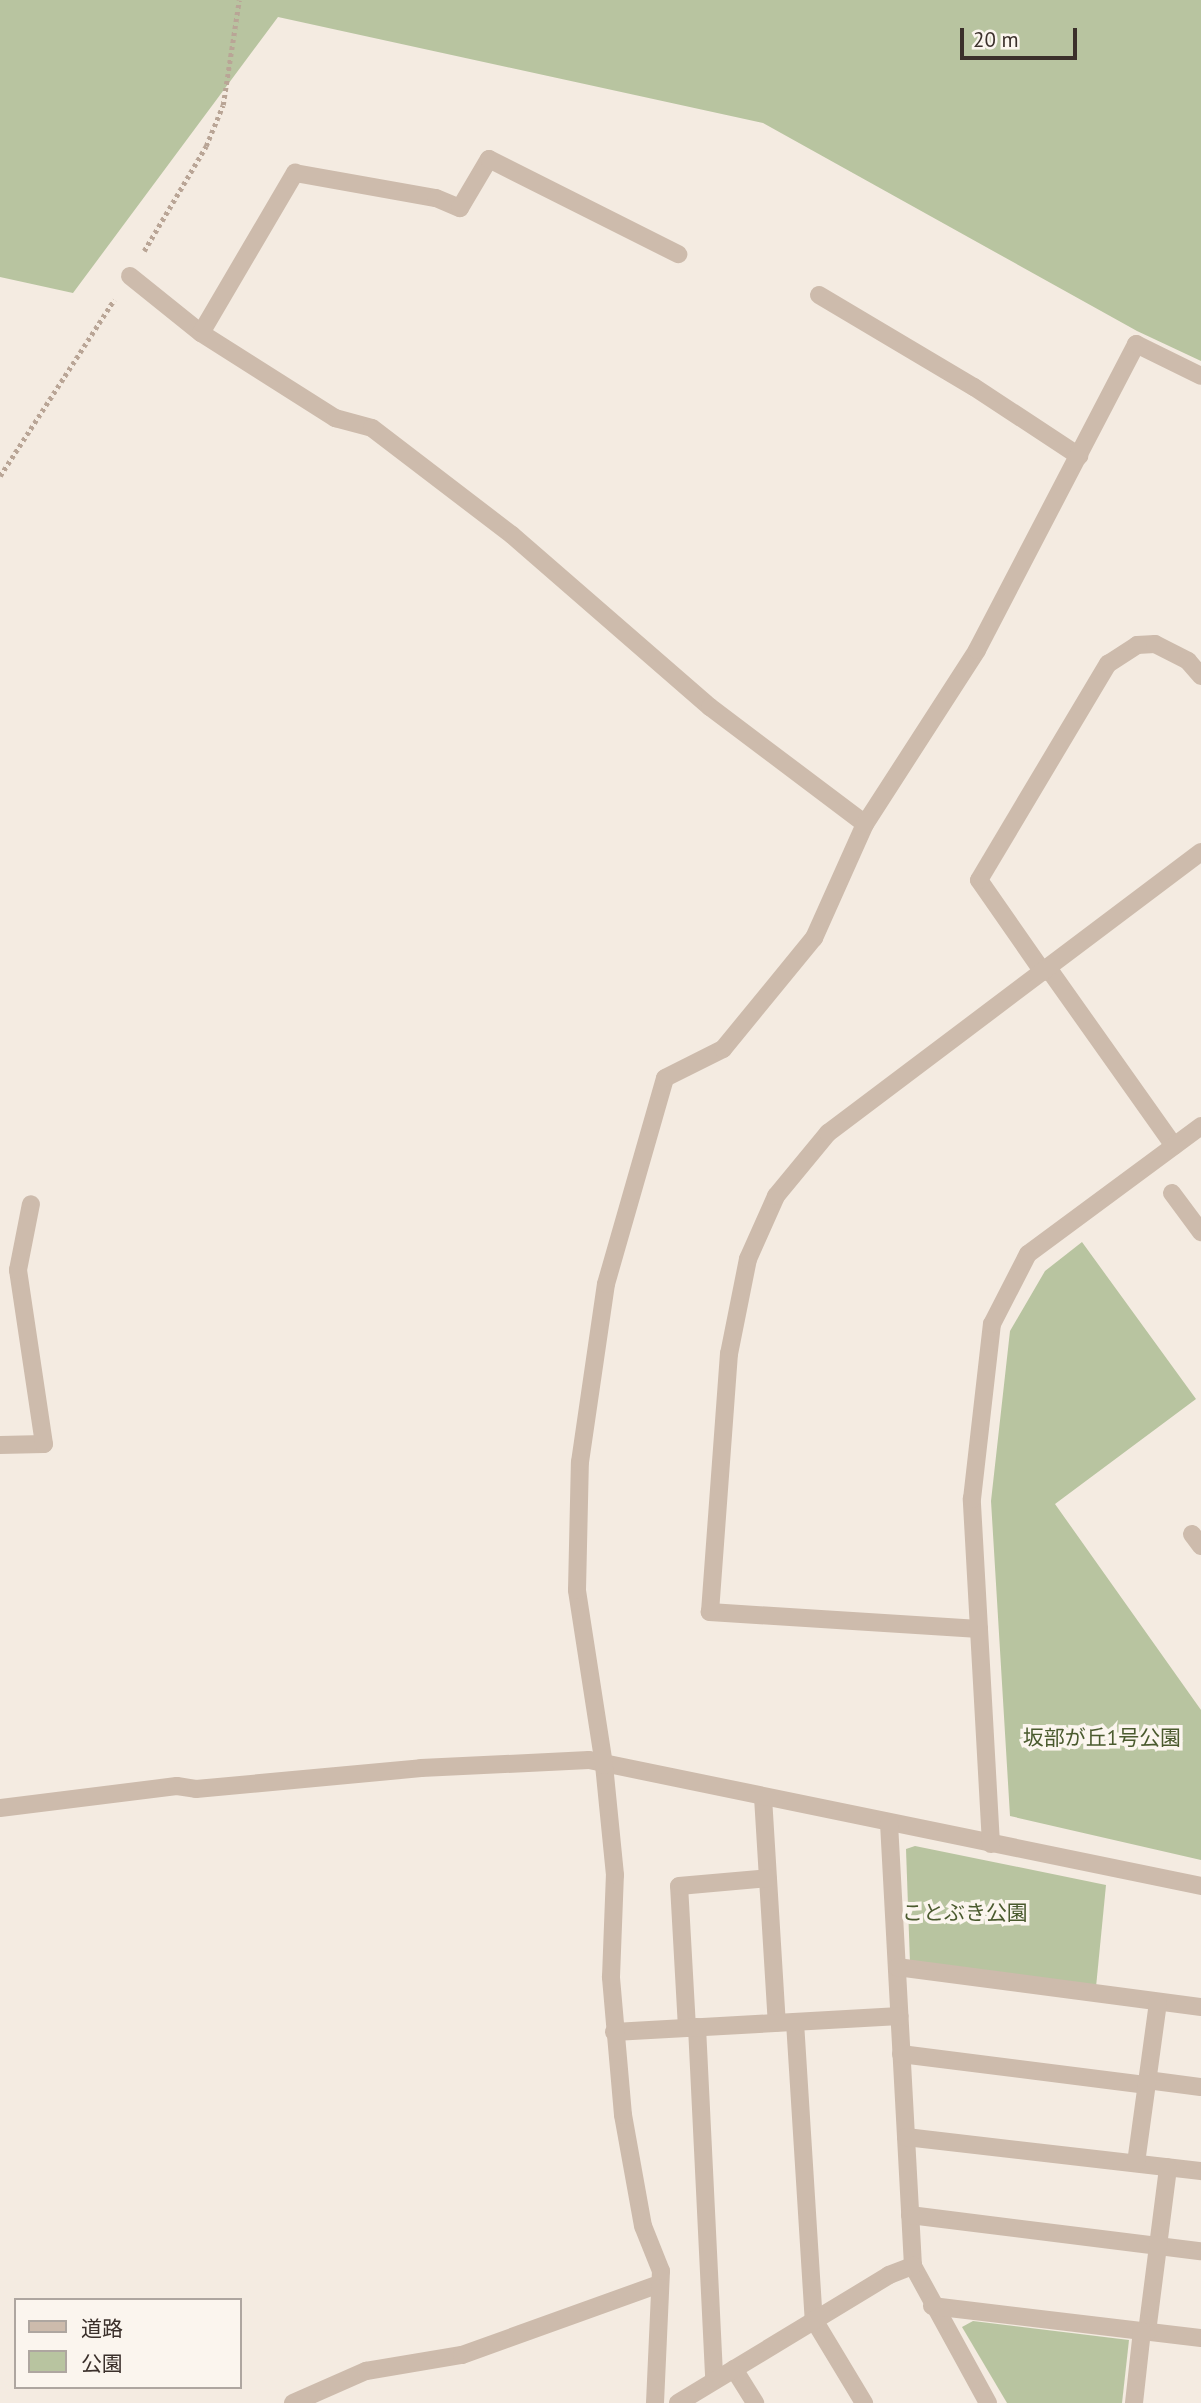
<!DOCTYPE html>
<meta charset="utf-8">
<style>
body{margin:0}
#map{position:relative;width:1201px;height:2403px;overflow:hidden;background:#f4ebe1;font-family:"PT Sans","Noto Sans JP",sans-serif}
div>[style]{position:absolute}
.green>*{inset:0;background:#b8c4a0}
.path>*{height:4.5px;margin-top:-2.25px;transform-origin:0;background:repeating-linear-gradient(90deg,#b9a596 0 3.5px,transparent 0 7px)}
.minor>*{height:18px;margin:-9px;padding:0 9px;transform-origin:9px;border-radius:9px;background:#cdbbac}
span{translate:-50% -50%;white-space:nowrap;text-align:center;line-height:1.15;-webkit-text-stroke:7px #fbf5ee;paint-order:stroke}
.park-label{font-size:21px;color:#4a5a2e}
.legend{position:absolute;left:14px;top:2298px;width:228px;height:91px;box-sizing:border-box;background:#fbf5ee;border:2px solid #aea6a0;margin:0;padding:9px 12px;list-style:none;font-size:21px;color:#3b302b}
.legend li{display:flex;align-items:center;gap:14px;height:35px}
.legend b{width:35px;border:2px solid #aea6a0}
.scale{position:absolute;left:960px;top:28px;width:117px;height:32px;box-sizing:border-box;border:4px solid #3b302b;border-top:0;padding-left:9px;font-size:21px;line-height:24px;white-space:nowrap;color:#3b302b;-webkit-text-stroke:5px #fbf5ee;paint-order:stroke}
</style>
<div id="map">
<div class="green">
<div style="clip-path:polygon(0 0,1201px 0,1201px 361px,1137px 331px,763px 123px,278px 17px,73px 293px,0 277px)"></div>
<div style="clip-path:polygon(1082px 1242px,1196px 1399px,1055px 1504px,1201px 1710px,1201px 1860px,1010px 1816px,991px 1501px,1010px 1331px,1045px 1271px)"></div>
<div style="clip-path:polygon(915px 1846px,1106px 1885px,1096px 1987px,910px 1963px,906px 1849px)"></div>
<div style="clip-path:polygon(973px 2321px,1129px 2340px,1122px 2403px,1007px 2403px,962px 2327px)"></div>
</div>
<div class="path">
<div style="left:144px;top:251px;width:122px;rotate:-59.4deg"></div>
<div style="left:206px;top:146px;width:44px;rotate:-67.5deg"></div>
<div style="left:223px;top:105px;width:106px;rotate:-81.3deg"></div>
<div style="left:0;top:476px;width:210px;rotate:-57.1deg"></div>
</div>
<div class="minor">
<div style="left:130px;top:276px;width:91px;rotate:38.8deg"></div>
<div style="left:201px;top:333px;width:159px;rotate:32.4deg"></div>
<div style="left:335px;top:418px;width:38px;rotate:15deg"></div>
<div style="left:372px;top:428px;width:176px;rotate:37.4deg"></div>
<div style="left:512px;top:535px;width:262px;rotate:41deg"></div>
<div style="left:710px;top:707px;width:194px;rotate:37deg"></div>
<div style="left:819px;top:295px;width:180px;rotate:30.7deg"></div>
<div style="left:974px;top:387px;width:126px;rotate:33.3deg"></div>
<div style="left:201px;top:333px;width:186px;rotate:-59.6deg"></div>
<div style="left:295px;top:173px;width:143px;rotate:10.1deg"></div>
<div style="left:436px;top:198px;width:26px;rotate:23deg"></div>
<div style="left:460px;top:208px;width:57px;rotate:-59.4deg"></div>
<div style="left:489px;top:159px;width:212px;rotate:26.7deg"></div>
<div style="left:1048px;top:968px;width:218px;rotate:54.7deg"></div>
<div style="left:1043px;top:972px;width:112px;rotate:-124.8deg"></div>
<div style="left:979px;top:880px;width:252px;rotate:-59.2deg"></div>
<div style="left:1108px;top:664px;width:35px;rotate:-33deg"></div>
<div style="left:1137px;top:645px;width:18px;rotate:-3deg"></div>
<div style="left:1155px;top:644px;width:37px;rotate:27deg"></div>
<div style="left:1188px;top:661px;width:20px;rotate:49deg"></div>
<div style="left:1172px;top:1193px;width:49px;rotate:53.4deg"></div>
<div style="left:0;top:1445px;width:44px;rotate:-1.3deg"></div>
<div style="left:44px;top:1444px;width:176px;rotate:-98.5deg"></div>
<div style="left:18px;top:1270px;width:67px;rotate:-78.9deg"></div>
<div style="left:1192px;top:1534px;width:15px;rotate:53deg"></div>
<div style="left:979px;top:1629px;width:270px;rotate:-176.4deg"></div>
<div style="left:710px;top:1612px;width:259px;rotate:-85.8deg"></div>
<div style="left:729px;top:1354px;width:97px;rotate:-78.7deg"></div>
<div style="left:748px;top:1259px;width:69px;rotate:-66deg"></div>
<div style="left:776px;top:1196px;width:82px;rotate:-50.5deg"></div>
<div style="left:828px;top:1133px;width:467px;rotate:-37deg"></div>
<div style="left:763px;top:1797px;width:226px;rotate:86.5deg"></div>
<div style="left:0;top:1808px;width:178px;rotate:-7.1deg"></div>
<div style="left:177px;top:1786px;width:19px;rotate:9deg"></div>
<div style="left:196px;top:1789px;width:226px;rotate:-5.3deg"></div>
<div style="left:421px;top:1768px;width:168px;rotate:-2.7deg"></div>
<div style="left:589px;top:1760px;width:625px;rotate:11.63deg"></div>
<div style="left:889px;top:1823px;width:444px;rotate:86.9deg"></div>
<div style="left:913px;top:2266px;width:156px;rotate:61.3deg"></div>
<div style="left:991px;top:1844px;width:346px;rotate:-93.2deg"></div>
<div style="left:972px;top:1499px;width:176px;rotate:-83.5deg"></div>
<div style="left:992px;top:1324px;width:79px;rotate:-62.8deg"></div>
<div style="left:1028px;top:1254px;width:215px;rotate:-36.5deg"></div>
<div style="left:897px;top:1967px;width:307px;rotate:7.5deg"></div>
<div style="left:795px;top:2022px;width:299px;rotate:86.4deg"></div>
<div style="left:814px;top:2320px;width:97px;rotate:58.9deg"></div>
<div style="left:697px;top:2027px;width:353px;rotate:87.2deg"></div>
<div style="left:687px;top:2028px;width:142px;rotate:-93.2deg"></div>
<div style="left:679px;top:1886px;width:89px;rotate:-5.1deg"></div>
<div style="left:614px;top:2032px;width:286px;rotate:-3.2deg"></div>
<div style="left:901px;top:2054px;width:246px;rotate:7.2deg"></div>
<div style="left:1147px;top:2080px;width:54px;rotate:7.4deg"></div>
<div style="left:906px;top:2137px;width:297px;rotate:6.6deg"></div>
<div style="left:1136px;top:2163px;width:162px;rotate:-82.2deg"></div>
<div style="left:910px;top:2215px;width:293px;rotate:7.1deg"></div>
<div style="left:932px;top:2306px;width:271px;rotate:6.8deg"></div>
<div style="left:1147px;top:2332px;width:166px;rotate:-82.7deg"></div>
<div style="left:734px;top:2369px;width:40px;rotate:58deg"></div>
<div style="left:293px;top:2403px;width:80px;rotate:-23.7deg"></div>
<div style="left:366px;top:2371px;width:97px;rotate:-9.5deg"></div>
<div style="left:462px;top:2355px;width:209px;rotate:-19.8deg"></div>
<div style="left:655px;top:2403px;width:132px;rotate:-87.4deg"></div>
<div style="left:661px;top:2271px;width:48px;rotate:-111.8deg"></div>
<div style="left:643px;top:2226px;width:113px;rotate:-100.2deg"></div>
<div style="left:623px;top:2115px;width:139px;rotate:-95deg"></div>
<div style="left:611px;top:1977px;width:102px;rotate:-87.8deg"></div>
<div style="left:615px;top:1875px;width:111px;rotate:-95.7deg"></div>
<div style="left:604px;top:1765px;width:177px;rotate:-98.8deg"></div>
<div style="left:577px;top:1590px;width:128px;rotate:-88.7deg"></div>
<div style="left:580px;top:1462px;width:180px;rotate:-81.7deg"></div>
<div style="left:606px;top:1284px;width:214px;rotate:-74deg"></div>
<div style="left:665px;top:1078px;width:65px;rotate:-26.6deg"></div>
<div style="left:723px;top:1049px;width:144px;rotate:-50.7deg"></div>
<div style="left:814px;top:938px;width:125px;rotate:-65.9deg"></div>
<div style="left:865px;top:824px;width:207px;rotate:-57.2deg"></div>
<div style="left:977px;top:650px;width:345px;rotate:-62.5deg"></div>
<div style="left:1136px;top:344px;width:72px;rotate:26.2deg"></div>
<div style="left:678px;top:2403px;width:247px;rotate:-31.2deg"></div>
<div style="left:889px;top:2275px;width:26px;rotate:-21deg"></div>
<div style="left:1134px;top:2403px;width:72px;rotate:-83.7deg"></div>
</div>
<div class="park-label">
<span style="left:1102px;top:1738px">坂部が丘1号公園</span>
<span style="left:965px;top:1913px">ことぶき公園</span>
</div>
<ul class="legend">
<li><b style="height:9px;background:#cdbbac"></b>道路</li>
<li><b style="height:19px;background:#b8c4a0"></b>公園</li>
</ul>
<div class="scale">20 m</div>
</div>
